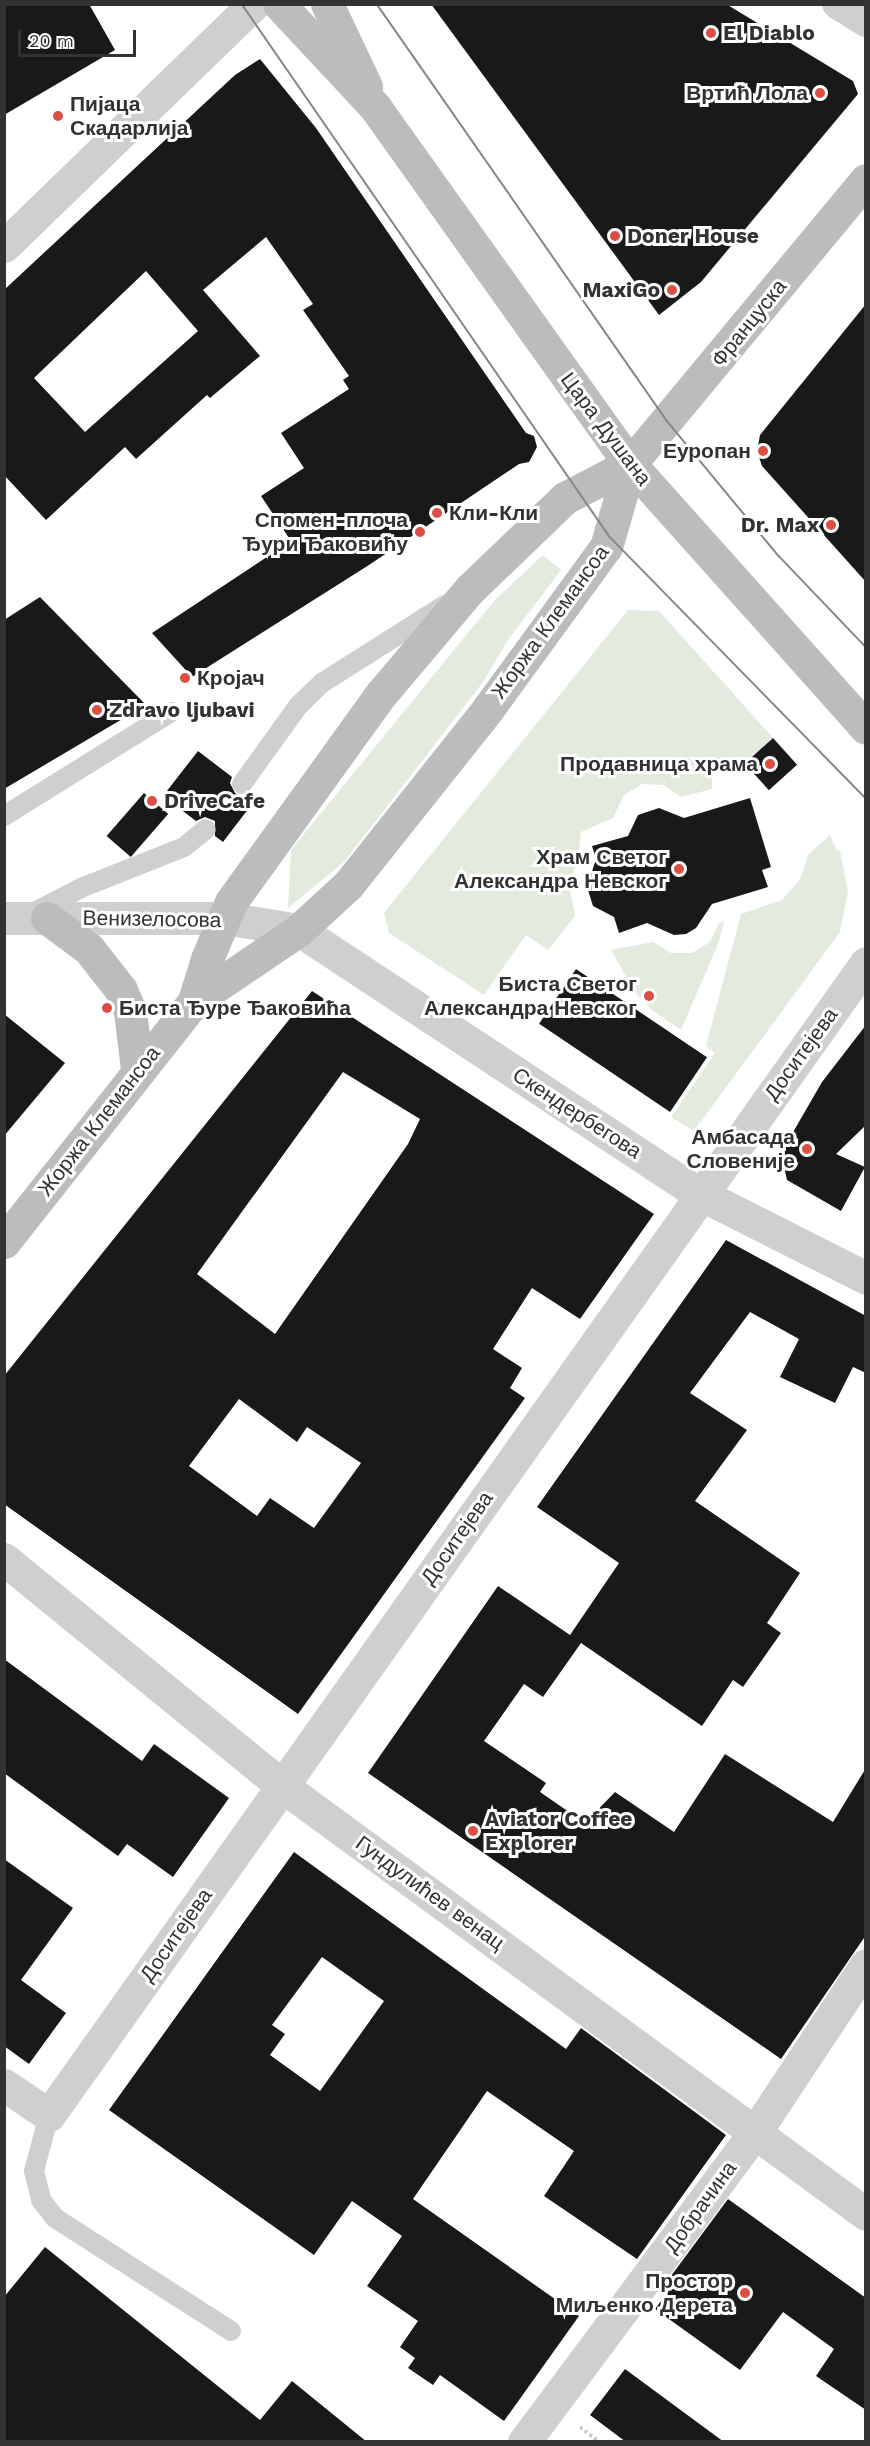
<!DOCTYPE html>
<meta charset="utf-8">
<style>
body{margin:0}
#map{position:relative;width:870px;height:2446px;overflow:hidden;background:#fff;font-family:"Work Sans",sans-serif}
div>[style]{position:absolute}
.green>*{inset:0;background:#e3eade}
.building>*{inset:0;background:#191919;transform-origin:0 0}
.path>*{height:4px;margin-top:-2px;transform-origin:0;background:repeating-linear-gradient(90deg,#c9c9c9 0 3px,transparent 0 6px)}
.service>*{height:20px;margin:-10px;padding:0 10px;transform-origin:10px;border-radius:10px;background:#cfcfcf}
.pedestrian>*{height:30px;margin:-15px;padding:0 15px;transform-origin:15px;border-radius:15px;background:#cfcfcf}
.minor>*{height:33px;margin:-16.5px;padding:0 16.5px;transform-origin:16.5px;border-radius:16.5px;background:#cfcfcf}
.tertiary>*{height:33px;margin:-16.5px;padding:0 16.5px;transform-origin:16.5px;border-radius:16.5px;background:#cfcfcf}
.secondary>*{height:33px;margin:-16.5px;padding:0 16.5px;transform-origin:16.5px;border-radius:16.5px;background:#bcbcbc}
.tram>*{height:1.5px;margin:-0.75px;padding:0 0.75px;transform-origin:0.75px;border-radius:0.75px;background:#878787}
.dots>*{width:16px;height:16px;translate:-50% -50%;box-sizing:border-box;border:3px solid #fff;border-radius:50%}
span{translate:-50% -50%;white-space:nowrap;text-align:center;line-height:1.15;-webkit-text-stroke:6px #fff;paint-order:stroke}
.poi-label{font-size:21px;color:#323232;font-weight:700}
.left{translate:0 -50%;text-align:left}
.right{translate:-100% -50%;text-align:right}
.street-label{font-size:21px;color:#323232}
.frame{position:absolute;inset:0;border:6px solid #323232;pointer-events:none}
.scale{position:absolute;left:18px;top:30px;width:118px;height:27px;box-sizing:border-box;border:3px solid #323232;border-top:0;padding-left:8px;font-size:18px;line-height:21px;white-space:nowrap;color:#323232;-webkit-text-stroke:4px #fff;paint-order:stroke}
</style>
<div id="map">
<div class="green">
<div style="clip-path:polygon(543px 555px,561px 570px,508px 640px,483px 682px,344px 862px,288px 908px,291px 850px,494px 601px)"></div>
<div style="clip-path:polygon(628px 610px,659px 611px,773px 738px,744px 763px,712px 768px,712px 789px,681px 797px,664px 785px,642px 784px,624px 795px,613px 818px,581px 832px,578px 859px,569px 883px,575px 916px,548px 950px,526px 935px,484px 995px,389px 933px,384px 913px)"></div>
<div style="clip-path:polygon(830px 835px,837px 851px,840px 851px,848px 891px,840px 932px,694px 1131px,671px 1117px,715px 1053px,706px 1046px,741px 914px,782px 900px,801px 878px,808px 855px)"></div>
<div style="clip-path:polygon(724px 921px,718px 944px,681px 1030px,653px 1011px,634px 991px,611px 950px,653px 942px,671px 953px,692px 953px,710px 942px,719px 923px)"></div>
</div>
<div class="building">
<div style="clip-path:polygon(4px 4px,89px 4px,115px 50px,4px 115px)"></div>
<div style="clip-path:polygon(431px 4px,726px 4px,853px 81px,858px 94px,701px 282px,659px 315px)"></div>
<div style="clip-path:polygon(evenodd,260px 59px,316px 128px,526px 433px,534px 436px,537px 447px,529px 462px,519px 464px,369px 565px,192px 677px,152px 633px,291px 541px,261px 496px,304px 468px,281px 433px,349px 389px,343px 380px,349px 376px,303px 310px,313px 304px,266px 237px,203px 290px,260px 356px,210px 398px,207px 395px,136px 459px,125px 447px,46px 520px,4px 475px,4px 290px,235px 75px,260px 59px,146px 271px,198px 331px,85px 432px,34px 378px,146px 271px)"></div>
<div style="clip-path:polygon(866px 304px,866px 582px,762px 466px,757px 451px,760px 435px)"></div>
<div style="clip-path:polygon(40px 597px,146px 705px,4px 789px,4px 620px)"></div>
<div style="left:773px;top:738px;width:36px;height:38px;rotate:48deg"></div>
<div style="clip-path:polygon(198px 751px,232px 777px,230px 783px,235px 793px,241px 796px,251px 791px,258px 796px,223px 842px,215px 836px,215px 821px,205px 817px,196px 821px,163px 796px)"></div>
<div style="left:144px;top:793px;width:32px;height:57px;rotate:41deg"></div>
<div style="clip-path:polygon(750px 798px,771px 867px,762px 870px,768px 887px,712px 904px,696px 928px,686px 934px,674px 935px,647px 923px,619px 933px,614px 917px,593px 906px,587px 887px,596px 859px,592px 846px,628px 836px,638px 815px,659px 808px,684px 818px)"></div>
<div style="left:576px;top:969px;width:158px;height:66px;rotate:34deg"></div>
<div style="clip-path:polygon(evenodd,312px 991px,654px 1214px,580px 1319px,532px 1288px,493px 1349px,522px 1368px,510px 1388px,525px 1398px,298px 1714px,4px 1504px,4px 1376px,312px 991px,343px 1072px,420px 1119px,408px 1144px,275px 1334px,197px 1274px,343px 1072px,312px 991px,239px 1399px,297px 1442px,307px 1427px,361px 1463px,314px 1528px,270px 1498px,257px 1516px,189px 1466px,239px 1399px)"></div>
<div style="clip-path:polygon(4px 1014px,65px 1063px,4px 1136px)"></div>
<div style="clip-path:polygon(866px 1025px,866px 1125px,836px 1154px,865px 1167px,841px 1211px,787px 1180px,781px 1153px,822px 1082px)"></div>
<div style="clip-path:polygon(726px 1240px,866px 1316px,866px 1373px,853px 1367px,835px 1403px,780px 1377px,799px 1339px,750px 1312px,690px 1393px,747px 1430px,695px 1501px,800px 1573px,767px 1623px,781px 1633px,743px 1687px,733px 1680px,702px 1726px,581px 1643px,543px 1697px,524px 1684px,484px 1741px,546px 1783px,540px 1792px,585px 1823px,615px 1792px,674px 1832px,725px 1754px,833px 1822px,866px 1768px,866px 1935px,781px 2059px,368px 1773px,498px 1586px,570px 1635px,619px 1563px,537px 1507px)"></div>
<div style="clip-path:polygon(4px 1659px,142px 1761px,154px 1744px,229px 1798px,173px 1877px,127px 1844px,118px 1856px,4px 1773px)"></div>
<div style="clip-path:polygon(evenodd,294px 1852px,566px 2049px,581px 2028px,726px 2135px,637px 2259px,544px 2196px,574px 2151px,487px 2091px,413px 2199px,579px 2316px,504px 2421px,440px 2375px,433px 2385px,408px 2368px,415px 2358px,400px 2347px,418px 2321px,367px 2286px,402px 2236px,352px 2201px,314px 2255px,109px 2110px,294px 1852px,322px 1957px,384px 2001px,320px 2091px,270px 2055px,285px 2034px,272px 2025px,322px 1957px)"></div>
<div style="clip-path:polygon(4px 1859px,73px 1908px,21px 1980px,66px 2013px,29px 2064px,4px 2046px)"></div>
<div style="clip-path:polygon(728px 2199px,866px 2298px,866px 2410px,816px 2376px,834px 2349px,783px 2312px,740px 2370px,655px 2309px,674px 2284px,668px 2280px)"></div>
<div style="clip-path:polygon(45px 2247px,260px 2420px,292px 2381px,367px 2442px,4px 2442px,4px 2297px)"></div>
<div style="clip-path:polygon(625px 2369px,724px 2442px,626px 2442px,590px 2415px)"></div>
</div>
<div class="path">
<div style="left:580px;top:2427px;width:24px;rotate:38deg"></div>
</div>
<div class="service">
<div style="left:242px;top:784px;width:96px;rotate:-54.3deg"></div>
<div style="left:298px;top:706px;width:33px;rotate:-44deg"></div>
<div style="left:322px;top:683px;width:146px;rotate:-32.4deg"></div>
<div style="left:4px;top:816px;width:197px;rotate:-31.9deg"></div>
<div style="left:29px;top:915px;width:59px;rotate:-27.4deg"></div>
<div style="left:81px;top:888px;width:111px;rotate:-21.7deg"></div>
<div style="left:184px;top:847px;width:28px;rotate:-39deg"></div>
<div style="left:49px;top:2115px;width:58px;rotate:105deg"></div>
<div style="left:34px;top:2171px;width:30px;rotate:76deg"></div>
<div style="left:41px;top:2200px;width:23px;rotate:52deg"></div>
<div style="left:55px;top:2218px;width:209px;rotate:32.7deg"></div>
</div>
<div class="pedestrian">
<div style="left:837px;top:4px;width:34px;rotate:32deg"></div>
</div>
<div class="minor">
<div style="left:4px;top:246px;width:348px;rotate:-44.1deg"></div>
<div style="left:299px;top:930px;width:480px;rotate:33.4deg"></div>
<div style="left:700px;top:1194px;width:186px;rotate:26.8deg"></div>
<div style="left:4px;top:1559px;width:359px;rotate:39.2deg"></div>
<div style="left:282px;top:1786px;width:724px;rotate:36.24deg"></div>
<div style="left:4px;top:2085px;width:54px;rotate:33.7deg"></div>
<div style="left:49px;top:2115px;width:1412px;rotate:-54.66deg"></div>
<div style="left:524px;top:2442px;width:388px;rotate:-53.3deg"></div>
<div style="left:756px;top:2131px;width:199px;rotate:-56.5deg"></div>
</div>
<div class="tertiary">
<div style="left:4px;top:918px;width:220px"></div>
<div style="left:224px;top:918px;width:76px;rotate:9.1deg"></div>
</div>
<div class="secondary">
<div style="left:279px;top:4px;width:141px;rotate:47deg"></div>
<div style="left:375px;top:107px;width:439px;rotate:54.5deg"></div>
<div style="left:630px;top:464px;width:354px;rotate:48.2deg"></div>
<div style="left:327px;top:4px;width:91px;rotate:64.6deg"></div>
<div style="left:47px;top:918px;width:52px;rotate:36.4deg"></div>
<div style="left:89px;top:949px;width:52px;rotate:52deg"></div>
<div style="left:121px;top:990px;width:23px;rotate:67deg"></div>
<div style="left:130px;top:1011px;width:58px;rotate:83.1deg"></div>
<div style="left:194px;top:1001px;width:44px;rotate:-72.8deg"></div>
<div style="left:207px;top:959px;width:62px;rotate:-67.2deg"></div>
<div style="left:231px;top:902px;width:258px;rotate:-54.2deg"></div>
<div style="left:382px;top:693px;width:136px;rotate:-49.8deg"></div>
<div style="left:470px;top:589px;width:132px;rotate:-43.8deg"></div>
<div style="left:565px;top:498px;width:73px;rotate:-27.6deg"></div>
<div style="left:630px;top:464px;width:369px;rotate:-50.3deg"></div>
<div style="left:4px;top:1242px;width:307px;rotate:-51.7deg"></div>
<div style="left:194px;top:1001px;width:127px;rotate:-34.1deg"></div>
<div style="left:299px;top:930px;width:67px;rotate:-42.6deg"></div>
<div style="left:348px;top:885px;width:223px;rotate:-51.5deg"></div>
<div style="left:487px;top:710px;width:202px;rotate:-53.9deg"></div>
<div style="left:606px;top:547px;width:86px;rotate:-73.9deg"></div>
</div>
<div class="tram">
<div style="left:242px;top:4px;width:648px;rotate:55.38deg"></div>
<div style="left:610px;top:537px;width:366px;rotate:45.6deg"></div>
<div style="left:377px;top:4px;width:509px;rotate:55.16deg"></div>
<div style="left:668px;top:422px;width:174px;rotate:50.4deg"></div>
<div style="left:779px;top:556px;width:126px;rotate:46.3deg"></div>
</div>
<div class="dots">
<div style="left:711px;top:33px;background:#db4e41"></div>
<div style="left:820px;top:93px;background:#db4e41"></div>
<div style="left:58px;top:116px;background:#db4e41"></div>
<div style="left:615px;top:236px;background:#db4e41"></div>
<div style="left:672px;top:290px;background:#db4e41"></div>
<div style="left:763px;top:451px;background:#db4e41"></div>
<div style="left:437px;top:513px;background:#db4e41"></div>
<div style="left:831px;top:525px;background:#db4e41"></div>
<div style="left:420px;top:532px;background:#db4e41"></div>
<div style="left:185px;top:678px;background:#db4e41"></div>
<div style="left:97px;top:710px;background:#db4e41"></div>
<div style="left:770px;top:764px;background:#db4e41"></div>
<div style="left:152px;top:801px;background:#db4e41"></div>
<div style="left:679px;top:869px;background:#db4e41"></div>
<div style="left:649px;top:996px;background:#db4e41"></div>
<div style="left:107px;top:1008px;background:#db4e41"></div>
<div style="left:807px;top:1149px;background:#db4e41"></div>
<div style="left:473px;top:1831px;background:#db4e41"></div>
<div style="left:745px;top:2293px;background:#db4e41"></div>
</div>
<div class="poi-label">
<span class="left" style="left:723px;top:33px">El Diablo</span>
<span class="right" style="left:808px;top:93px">Вртић Лола</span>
<span class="left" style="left:70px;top:116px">Пијаца<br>Скадарлија</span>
<span class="left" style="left:627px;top:236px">Doner House</span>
<span class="right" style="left:660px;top:290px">MaxiGo</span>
<span class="right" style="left:751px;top:451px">Еуропан</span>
<span class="left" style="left:449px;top:513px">Кли-Кли</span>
<span class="right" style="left:408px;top:532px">Спомен-плоча<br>Ђури Ђаковићу</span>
<span class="right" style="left:819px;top:525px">Dr. Max</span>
<span class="left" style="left:197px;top:678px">Кројач</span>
<span class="left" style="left:109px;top:710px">Zdravo ljubavi</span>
<span class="right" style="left:758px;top:764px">Продавница храма</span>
<span class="left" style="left:164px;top:801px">DriveCafe</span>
<span class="right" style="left:667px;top:869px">Храм Светог<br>Александра Невског</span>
<span class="right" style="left:637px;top:996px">Биста Светог<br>Александра Невског</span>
<span class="left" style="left:119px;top:1008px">Биста Ђуре Ђаковића</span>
<span class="right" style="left:795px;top:1149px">Амбасада<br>Словеније</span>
<span class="left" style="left:485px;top:1831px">Aviator Coffee<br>Explorer</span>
<span class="right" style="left:733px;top:2293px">Простор<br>Миљенко Дерета</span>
</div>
<div class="street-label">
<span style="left:749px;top:323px;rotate:-51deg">Француска</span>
<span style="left:606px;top:429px;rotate:53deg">Цара Душана</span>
<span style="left:550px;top:622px;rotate:-54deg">Жоржа Клемансоа</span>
<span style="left:152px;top:919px;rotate:1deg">Венизелосова</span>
<span style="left:801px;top:1054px;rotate:-54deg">Доситејева</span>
<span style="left:577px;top:1113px;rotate:33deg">Скендербегова</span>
<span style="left:99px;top:1121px;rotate:-52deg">Жоржа Клемансоа</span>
<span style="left:457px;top:1538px;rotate:-55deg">Доситејева</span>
<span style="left:430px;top:1893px;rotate:36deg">Гундулићев венац</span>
<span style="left:176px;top:1935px;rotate:-55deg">Доситејева</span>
<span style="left:700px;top:2207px;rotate:-54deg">Добрачина</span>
</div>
<div class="frame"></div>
<div class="scale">20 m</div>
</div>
